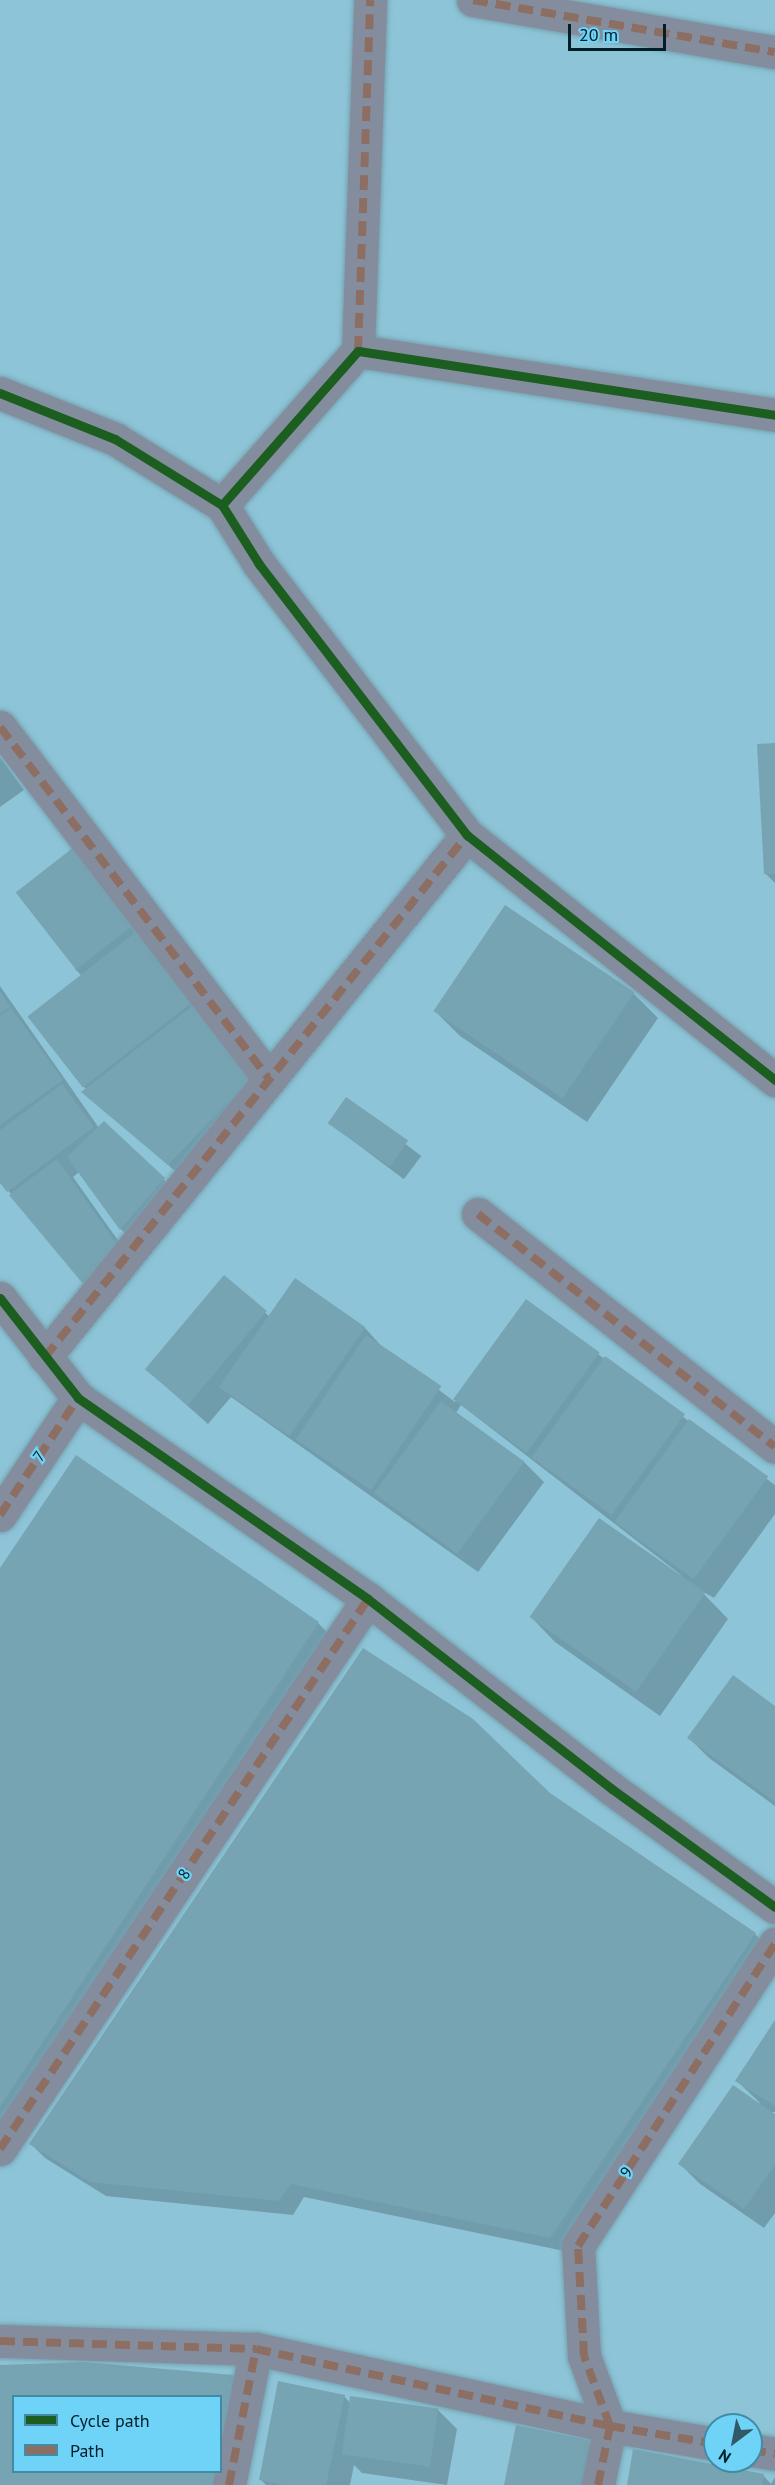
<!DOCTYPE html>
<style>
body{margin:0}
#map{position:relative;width:775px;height:2485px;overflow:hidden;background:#8dc4d7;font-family:"PT Sans",sans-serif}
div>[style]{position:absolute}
.shadow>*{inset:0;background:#0003;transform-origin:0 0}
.building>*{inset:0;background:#77a4b3;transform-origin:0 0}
.roads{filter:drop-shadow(0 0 2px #76a1af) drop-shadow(0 0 2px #76a1af)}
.minor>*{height:33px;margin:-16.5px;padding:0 16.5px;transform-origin:16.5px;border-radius:16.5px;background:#848d9e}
.tertiary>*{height:33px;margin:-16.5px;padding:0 16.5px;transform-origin:16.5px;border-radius:16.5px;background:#848d9e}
.quiet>*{height:8px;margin-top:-4px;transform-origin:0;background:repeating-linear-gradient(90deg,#8d6e63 0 15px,transparent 0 23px)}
.cycleway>*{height:9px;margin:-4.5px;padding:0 4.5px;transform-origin:4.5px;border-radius:4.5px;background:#1b5e20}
span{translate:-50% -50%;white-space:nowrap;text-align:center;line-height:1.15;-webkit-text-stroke:4.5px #6ed3f6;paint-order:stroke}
.street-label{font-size:16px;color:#001f29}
.legend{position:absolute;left:12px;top:2395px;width:210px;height:78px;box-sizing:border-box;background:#6ed3f6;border:2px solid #428ba4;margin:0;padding:8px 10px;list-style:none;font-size:18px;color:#001f29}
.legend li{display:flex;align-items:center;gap:12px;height:30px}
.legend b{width:30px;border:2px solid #428ba4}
.north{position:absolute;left:703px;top:2413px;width:60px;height:60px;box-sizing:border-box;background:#6ed3f6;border:2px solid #428ba4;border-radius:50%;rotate:212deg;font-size:16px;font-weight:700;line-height:24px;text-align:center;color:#001f29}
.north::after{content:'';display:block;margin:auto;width:21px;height:27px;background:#315966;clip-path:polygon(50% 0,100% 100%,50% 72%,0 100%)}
.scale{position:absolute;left:568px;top:24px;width:98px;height:27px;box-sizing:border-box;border:3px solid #001f29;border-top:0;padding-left:8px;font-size:18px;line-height:21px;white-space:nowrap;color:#001f29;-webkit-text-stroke:4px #6ed3f6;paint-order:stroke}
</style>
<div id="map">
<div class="shadow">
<div style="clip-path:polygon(775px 745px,775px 883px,766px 874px)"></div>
<div style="clip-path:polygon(0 757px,24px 790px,0 807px)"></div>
<div style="clip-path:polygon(74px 849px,268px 1102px,189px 1183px,83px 1092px,87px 1090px,82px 1085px,81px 975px,75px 969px)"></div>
<div style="clip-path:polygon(0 986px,99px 1128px,104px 1123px,184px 1199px,140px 1249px,121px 1229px,79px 1172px,73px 1177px,137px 1267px,12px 1195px,0 1181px)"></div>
<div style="clip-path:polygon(633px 993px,658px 1018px,587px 1122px,460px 1036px,435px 1011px)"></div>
<div style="left:347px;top:1100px;width:93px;height:29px;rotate:37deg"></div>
<div style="clip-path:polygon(224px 1277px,270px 1317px,365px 1328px,384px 1349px,455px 1402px,526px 1301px,775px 1485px,775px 1514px,714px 1598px,700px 1590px,728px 1619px,660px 1716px,555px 1642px,531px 1617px,681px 1575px,461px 1405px,456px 1413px,524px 1462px,544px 1482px,478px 1572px,231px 1397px,208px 1424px,146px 1369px)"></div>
<div style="clip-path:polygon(76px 1457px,318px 1623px,332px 1637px,0 2140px,0 1571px)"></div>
<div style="clip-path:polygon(775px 1708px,775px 1806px,709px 1758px,689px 1738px)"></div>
<div style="clip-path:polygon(549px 1794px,755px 1934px,769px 1948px,564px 2251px,304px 2197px,293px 2215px,106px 2196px,45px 2158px,31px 2144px)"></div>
<div style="clip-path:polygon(775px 2023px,775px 2112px,770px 2112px,775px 2115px,775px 2213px,764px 2228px,700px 2184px,680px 2164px,760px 2103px,737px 2081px)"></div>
<div style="clip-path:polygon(evenodd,0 2367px,233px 2376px,247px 2390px,228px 2485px,0 2485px,0 2367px,14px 2396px,220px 2396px,220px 2472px,14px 2472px,14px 2396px)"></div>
<div style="clip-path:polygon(344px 2396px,350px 2403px,437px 2409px,457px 2429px,447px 2485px,362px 2473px,354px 2465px,350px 2485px,266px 2485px,261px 2480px)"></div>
<div style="clip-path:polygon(588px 2441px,613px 2466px,609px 2485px,506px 2485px)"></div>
<div style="clip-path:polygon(763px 2475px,771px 2484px,775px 2477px,775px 2485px,628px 2485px)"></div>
</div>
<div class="building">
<div style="clip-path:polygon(775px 743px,775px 874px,764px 874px,757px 744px)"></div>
<div style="left:74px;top:847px;width:98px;height:74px;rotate:52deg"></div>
<div style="left:505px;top:905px;width:156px;height:128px;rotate:34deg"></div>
<div style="left:137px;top:931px;width:90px;height:139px;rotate:52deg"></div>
<div style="clip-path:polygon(0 992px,11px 1007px,0 1014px)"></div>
<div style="clip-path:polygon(194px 1005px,249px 1081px,168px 1165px,81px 1092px)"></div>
<div style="clip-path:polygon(11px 1008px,63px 1080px,0 1125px,0 1016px)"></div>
<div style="clip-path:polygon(62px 1084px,94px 1127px,7px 1192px,0 1183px,0 1130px)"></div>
<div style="left:346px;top:1097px;width:76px;height:32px;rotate:35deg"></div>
<div style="clip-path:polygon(104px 1121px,165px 1178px,120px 1230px,67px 1157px)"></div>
<div style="clip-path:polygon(57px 1159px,118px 1246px,84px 1285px,9px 1195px)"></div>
<div style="left:224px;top:1275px;width:56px;height:123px;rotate:40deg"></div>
<div style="left:295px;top:1278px;width:86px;height:133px;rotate:35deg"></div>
<div style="left:526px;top:1299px;width:91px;height:124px;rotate:36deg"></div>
<div style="left:366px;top:1335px;width:91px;height:126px;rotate:34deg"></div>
<div style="left:605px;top:1356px;width:99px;height:125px;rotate:36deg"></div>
<div style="left:441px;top:1401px;width:103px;height:114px;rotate:36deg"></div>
<div style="left:689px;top:1419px;width:98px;height:127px;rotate:36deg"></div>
<div style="clip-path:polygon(76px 1455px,319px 1622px,0 2107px,0 1568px)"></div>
<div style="left:599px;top:1518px;width:130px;height:121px;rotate:35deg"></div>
<div style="clip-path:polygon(363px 1648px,473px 1719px,550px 1793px,756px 1933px,550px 2238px,291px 2184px,279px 2201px,90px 2182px,29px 2144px)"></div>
<div style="clip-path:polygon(733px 1675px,775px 1706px,775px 1802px,687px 1738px)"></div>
<div style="clip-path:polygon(775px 2020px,775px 2106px,735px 2081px)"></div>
<div style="clip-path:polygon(733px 2085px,775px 2114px,775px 2165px,744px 2209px,678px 2164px)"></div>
<div style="clip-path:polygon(84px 2362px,234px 2375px,222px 2437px,220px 2396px,14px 2396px,14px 2472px,215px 2472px,212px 2485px,0 2485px,0 2365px)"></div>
<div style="clip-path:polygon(278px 2381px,345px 2395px,326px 2485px,282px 2485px,259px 2480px)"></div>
<div style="left:350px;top:2396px;width:89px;height:59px;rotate:8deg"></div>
<div style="clip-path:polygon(516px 2425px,589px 2440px,580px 2485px,504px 2485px)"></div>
<div style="clip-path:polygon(633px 2449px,764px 2474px,762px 2485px,627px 2485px)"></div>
</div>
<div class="roads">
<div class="minor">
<div style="left:473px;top:0;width:306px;rotate:9.8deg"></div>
<div style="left:358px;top:351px;width:351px;rotate:-88deg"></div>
<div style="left:0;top:393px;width:124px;rotate:21.8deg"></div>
<div style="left:115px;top:439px;width:126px;rotate:31.7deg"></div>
<div style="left:222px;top:505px;width:205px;rotate:-48.6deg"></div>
<div style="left:358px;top:351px;width:422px;rotate:8.7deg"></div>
<div style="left:222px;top:505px;width:70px;rotate:57.9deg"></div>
<div style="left:259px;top:564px;width:342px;rotate:52.5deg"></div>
<div style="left:467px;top:835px;width:394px;rotate:38.5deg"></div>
<div style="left:0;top:727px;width:441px;rotate:52.6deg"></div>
<div style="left:478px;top:1214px;width:377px;rotate:38.1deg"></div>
<div style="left:45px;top:1357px;width:671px;rotate:-51.05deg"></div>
<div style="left:0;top:1515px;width:141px;rotate:-56.3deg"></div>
<div style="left:0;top:2149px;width:662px;rotate:-56.21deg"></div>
<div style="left:0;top:2341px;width:256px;rotate:1.8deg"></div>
<div style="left:256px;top:2349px;width:362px;rotate:12.3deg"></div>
<div style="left:610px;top:2426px;width:107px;rotate:9.7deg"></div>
<div style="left:751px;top:2450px;width:24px;rotate:9deg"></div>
<div style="left:229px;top:2485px;width:139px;rotate:-78.8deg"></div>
<div style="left:598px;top:2485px;width:60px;rotate:-78.5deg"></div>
<div style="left:610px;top:2426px;width:75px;rotate:-110.4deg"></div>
<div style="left:584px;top:2356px;width:110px;rotate:-93.1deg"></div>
<div style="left:578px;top:2246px;width:361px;rotate:-56.9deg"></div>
</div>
<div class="tertiary">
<div style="left:0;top:1298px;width:127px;rotate:52deg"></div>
<div style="left:78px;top:1398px;width:353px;rotate:34.7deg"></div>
<div style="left:368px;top:1599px;width:309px;rotate:37.9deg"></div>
<div style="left:612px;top:1789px;width:201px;rotate:35.9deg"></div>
</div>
</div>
<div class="quiet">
<div style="left:473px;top:0;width:306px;rotate:9.8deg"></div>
<div style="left:358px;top:351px;width:351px;rotate:-88deg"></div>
<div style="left:0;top:727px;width:441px;rotate:52.6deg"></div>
<div style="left:478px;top:1214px;width:377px;rotate:38.1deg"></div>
<div style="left:45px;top:1357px;width:671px;rotate:-51.05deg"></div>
<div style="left:0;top:1515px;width:141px;rotate:-56.3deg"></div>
<div style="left:0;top:2149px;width:662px;rotate:-56.21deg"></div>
<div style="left:0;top:2341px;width:256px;rotate:1.8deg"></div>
<div style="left:256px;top:2349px;width:362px;rotate:12.3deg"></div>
<div style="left:610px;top:2426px;width:107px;rotate:9.7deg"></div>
<div style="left:751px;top:2450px;width:24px;rotate:9deg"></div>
<div style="left:229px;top:2485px;width:139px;rotate:-78.8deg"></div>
<div style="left:598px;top:2485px;width:60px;rotate:-78.5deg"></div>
<div style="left:610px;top:2426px;width:75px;rotate:-110.4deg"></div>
<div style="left:584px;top:2356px;width:110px;rotate:-93.1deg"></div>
<div style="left:578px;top:2246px;width:361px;rotate:-56.9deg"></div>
</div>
<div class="cycleway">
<div style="left:0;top:393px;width:124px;rotate:21.8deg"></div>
<div style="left:115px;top:439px;width:126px;rotate:31.7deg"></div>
<div style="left:222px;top:505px;width:205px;rotate:-48.6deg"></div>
<div style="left:358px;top:351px;width:422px;rotate:8.7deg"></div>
<div style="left:222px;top:505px;width:70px;rotate:57.9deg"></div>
<div style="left:259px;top:564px;width:342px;rotate:52.5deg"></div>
<div style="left:467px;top:835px;width:394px;rotate:38.5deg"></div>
<div style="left:0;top:1298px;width:127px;rotate:52deg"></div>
<div style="left:78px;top:1398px;width:353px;rotate:34.7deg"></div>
<div style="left:368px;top:1599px;width:309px;rotate:37.9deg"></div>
<div style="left:612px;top:1789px;width:201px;rotate:35.9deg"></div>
</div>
<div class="street-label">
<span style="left:39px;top:1456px;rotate:-56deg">7</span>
<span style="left:184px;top:1874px;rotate:-56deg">8</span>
<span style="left:626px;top:2172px;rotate:-57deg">9</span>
</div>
<ul class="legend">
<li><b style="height:8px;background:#1b5e20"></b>Cycle path</li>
<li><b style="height:8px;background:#8d6e63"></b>Path</li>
</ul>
<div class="north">N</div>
<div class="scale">20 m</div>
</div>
